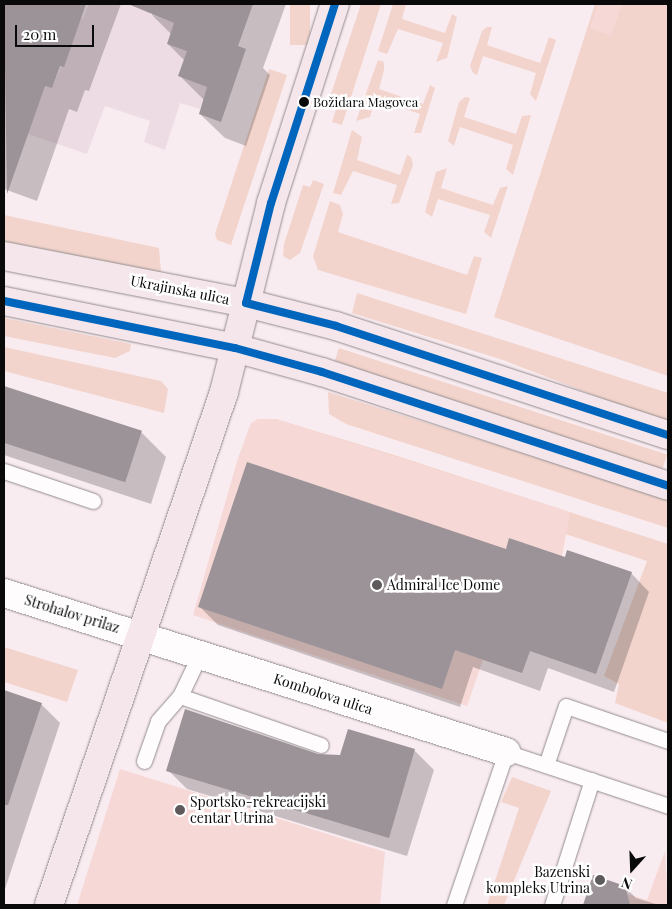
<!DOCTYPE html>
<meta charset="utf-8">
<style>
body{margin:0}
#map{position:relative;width:672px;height:909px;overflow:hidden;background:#f9ecf1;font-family:"Playfair Display",serif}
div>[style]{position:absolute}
.green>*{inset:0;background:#f2d4cc;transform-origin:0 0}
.pitch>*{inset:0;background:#f6d8d6}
.plaza>*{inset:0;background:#eedce4}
.shadow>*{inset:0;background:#0003}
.building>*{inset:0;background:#9b9397;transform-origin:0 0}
.roads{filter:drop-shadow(0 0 1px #928c8e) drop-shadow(0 0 1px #928c8e)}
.lane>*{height:15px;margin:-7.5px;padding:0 7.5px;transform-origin:7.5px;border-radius:7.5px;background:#fefcfd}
.street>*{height:28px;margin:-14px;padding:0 14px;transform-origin:14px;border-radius:14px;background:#fefcfd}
.secondary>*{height:28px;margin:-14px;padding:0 14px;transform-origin:14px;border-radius:14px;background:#f4e6ea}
.bus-1>*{height:8px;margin:-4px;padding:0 4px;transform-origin:4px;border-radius:4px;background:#0065bd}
.dots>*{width:14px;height:14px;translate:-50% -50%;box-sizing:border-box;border:2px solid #fff;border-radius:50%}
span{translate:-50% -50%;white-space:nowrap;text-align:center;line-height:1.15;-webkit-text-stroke:5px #fff;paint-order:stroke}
.bus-label{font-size:13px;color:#0a0a0a}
.left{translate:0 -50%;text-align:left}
.street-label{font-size:14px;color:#0a0a0a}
.poi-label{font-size:14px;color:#0a0a0a}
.right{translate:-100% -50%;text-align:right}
.frame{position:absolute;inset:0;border:5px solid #0a0a0a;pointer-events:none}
.north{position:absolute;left:607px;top:844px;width:50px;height:50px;-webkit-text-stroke:4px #fff;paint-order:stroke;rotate:200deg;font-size:14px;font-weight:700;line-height:20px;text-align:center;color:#0a0a0a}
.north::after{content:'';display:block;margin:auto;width:18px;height:22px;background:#0a0a0a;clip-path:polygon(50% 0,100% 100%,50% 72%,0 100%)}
.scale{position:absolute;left:15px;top:25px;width:79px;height:22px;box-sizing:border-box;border:2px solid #0a0a0a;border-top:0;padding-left:6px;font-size:15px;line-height:18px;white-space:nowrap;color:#0a0a0a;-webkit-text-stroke:4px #fff;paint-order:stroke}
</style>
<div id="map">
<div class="green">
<div style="left:290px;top:4px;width:20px;height:41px"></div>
<div style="clip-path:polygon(361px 4px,381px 4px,342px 125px,332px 122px,337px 106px,328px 103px)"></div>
<div style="clip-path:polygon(393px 4px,406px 4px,402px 19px,445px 33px,452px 14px,457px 17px,447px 58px,436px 62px,443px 43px,398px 29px,387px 54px,378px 51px)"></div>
<div style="clip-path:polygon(595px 4px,668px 4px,668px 376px,494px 317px)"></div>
<div style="clip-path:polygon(487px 27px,492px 27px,487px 45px,540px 63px,549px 37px,556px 40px,536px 101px,530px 94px,536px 73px,483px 56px,477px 75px,473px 73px,470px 66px,482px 31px)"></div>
<div style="clip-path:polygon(378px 60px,384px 62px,384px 70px,379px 89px,423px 104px,430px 85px,435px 88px,421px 133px,414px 133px,420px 114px,375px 99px,370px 117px,356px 121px)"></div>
<div style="clip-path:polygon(269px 69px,287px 75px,231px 245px,217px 240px,215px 234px)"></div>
<div style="clip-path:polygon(465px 97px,470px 98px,464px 117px,516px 134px,522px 116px,531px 115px,513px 175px,506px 169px,513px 145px,460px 127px,454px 146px,448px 141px,459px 102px)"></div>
<div style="clip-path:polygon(352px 130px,362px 137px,357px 160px,400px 175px,407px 155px,411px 157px,413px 165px,399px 203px,391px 204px,397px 185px,353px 171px,341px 195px,333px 193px)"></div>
<div style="clip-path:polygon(447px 168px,441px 188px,493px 205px,500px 188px,508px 186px,491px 238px,484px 232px,490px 215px,438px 199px,432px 217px,425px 212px,436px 172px)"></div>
<div style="clip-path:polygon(313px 180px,324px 184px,300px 253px,290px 260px,283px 256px,284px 244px,303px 185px,310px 187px)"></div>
<div style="clip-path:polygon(330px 201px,340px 205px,343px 214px,338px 232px,467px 275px,474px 256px,482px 258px,466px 314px,318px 270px,313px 256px)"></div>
<div style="clip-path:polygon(4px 215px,159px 248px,161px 272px,159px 276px,4px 246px)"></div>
<div style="clip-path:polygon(357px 293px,668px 393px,668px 424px,503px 360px,352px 313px)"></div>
<div style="clip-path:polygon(4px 318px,131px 344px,130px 351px,115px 358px,4px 336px)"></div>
<div style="clip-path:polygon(4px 347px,161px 381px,168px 389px,164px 413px,4px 371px)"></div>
<div style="left:339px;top:348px;width:345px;height:16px;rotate:18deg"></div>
<div style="clip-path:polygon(328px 392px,668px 499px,668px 528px,346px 424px,329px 414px)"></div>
<div style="clip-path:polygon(258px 419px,276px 419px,391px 454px,668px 544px,668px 723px,615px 703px,619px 684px,604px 676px,647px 561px,248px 429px)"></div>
<div style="clip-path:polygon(4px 647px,78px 670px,67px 702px,4px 682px)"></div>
<div style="clip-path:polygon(512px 777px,551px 791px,504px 905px,487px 905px,519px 808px,501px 802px)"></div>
</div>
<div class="pitch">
<div style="clip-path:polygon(598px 4px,622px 4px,611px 36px,590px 28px)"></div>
<div style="clip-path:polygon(258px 419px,276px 419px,570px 512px,562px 556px,522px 673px,483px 660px,467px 706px,193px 615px,238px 458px,251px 423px)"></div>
<div style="clip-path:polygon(120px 769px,385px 852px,380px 905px,77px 905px)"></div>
<div style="clip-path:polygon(665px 851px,668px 905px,583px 905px,593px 875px,625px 886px,627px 894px,647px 900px)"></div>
</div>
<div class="plaza">
<div style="clip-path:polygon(89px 4px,154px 4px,151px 15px,174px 23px,187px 51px,179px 76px,207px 87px,200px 109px,180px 103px,165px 150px,144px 142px,150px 121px,105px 106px,87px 154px,28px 134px,40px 84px,52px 88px,73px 41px,44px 5px,83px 19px)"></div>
</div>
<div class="shadow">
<div style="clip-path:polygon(4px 4px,121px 4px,89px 91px,85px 90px,77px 112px,69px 109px,37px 201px,4px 189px)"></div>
<div style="clip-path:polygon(155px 4px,286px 4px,263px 68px,270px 75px,246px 146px,225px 138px,200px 114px,204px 100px,180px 76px,185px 61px,168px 44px,172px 35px,152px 15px)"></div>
<div style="clip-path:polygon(4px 387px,142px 433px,166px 457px,151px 504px,4px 455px)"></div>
<div style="clip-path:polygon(506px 551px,631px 573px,649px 592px,614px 692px,548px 668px,540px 691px,473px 667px,460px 707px,218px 625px,200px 607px)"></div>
<div style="clip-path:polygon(4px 692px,41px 704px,60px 723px,4px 892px)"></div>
<div style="clip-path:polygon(349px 731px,415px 751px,434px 770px,407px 856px,187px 789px,168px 770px,341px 757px)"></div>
<div style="clip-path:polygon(593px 877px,625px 887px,636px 898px,659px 905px,584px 905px)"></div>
</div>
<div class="building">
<div style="clip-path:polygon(4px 4px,86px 4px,64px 67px,60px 66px,52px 88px,45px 86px,7px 194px)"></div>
<div style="clip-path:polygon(128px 4px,253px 4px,238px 46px,246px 49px,221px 122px,199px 114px,207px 87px,178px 76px,187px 51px,167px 44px,174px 23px)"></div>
<div style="left:4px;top:386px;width:145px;height:54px;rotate:18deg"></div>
<div style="clip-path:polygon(247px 462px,506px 549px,509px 538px,565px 557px,567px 550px,632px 572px,596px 674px,530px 651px,522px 673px,455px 650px,442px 689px,198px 607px)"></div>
<div style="clip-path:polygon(4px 690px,42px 703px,8px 805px,4px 805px)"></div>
<div style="clip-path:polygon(185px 709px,318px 754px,340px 755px,348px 729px,415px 749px,389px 838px,166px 771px)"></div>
<div style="clip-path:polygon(593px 875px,625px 886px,630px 905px,583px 905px)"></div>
</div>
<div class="roads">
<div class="lane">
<div style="left:4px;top:471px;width:94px;rotate:18.6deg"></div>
<div style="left:180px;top:696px;width:149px;rotate:19.2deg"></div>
<div style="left:144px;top:761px;width:42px;rotate:-70.7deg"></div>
<div style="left:158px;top:721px;width:33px;rotate:-49deg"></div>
<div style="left:180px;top:696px;width:47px;rotate:-64.5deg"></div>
<div style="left:546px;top:765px;width:62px;rotate:-71.3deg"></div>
<div style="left:566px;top:706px;width:108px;rotate:18.9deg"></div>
<div style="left:454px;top:905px;width:162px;rotate:-71.2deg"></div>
<div style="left:506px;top:752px;width:171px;rotate:18.4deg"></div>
<div style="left:552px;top:905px;width:131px;rotate:-72.3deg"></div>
</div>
<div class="street">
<div style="left:4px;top:593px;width:527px;rotate:17.57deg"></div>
</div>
<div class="secondary">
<div style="left:4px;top:256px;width:247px;rotate:11deg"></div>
<div style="left:246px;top:303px;width:93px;rotate:14.3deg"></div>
<div style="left:336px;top:326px;width:349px;rotate:18.2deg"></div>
<div style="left:4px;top:301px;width:236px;rotate:11.5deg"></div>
<div style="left:235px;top:348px;width:90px;rotate:15.4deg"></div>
<div style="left:322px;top:372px;width:364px;rotate:18.2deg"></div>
<div style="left:49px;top:905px;width:542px;rotate:-71.16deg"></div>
<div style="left:224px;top:392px;width:195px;rotate:-76deg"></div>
<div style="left:271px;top:203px;width:209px;rotate:-72.2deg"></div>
</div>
</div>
<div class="bus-1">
<div style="left:335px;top:4px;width:209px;rotate:107.8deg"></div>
<div style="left:271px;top:203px;width:103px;rotate:104deg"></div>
<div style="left:246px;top:303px;width:93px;rotate:14.3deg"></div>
<div style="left:336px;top:326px;width:349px;rotate:18.2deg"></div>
<div style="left:4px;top:301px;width:236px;rotate:11.5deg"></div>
<div style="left:235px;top:348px;width:90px;rotate:15.4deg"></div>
<div style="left:322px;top:372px;width:364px;rotate:18.2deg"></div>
</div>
<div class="dots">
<div style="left:304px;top:102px;background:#0a0a0a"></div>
<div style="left:377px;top:585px;background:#5e595b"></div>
<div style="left:180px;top:810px;background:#5e595b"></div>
<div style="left:600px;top:880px;background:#5e595b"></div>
</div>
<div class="bus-label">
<span class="left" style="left:313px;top:102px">Božidara Magovca</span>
</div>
<div class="street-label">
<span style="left:180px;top:290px;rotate:11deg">Ukrajinska ulica</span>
<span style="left:72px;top:614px;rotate:17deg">Strohalov prilaz</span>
<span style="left:323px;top:694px;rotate:18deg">Kombolova ulica</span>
</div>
<div class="poi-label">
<span class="left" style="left:387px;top:585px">Admiral Ice Dome</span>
<span class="left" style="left:190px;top:810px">Sportsko-rekreacijski<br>centar Utrina</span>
<span class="right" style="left:590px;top:880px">Bazenski<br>kompleks Utrina</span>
</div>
<div class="frame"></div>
<div class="north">N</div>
<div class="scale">20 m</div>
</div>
